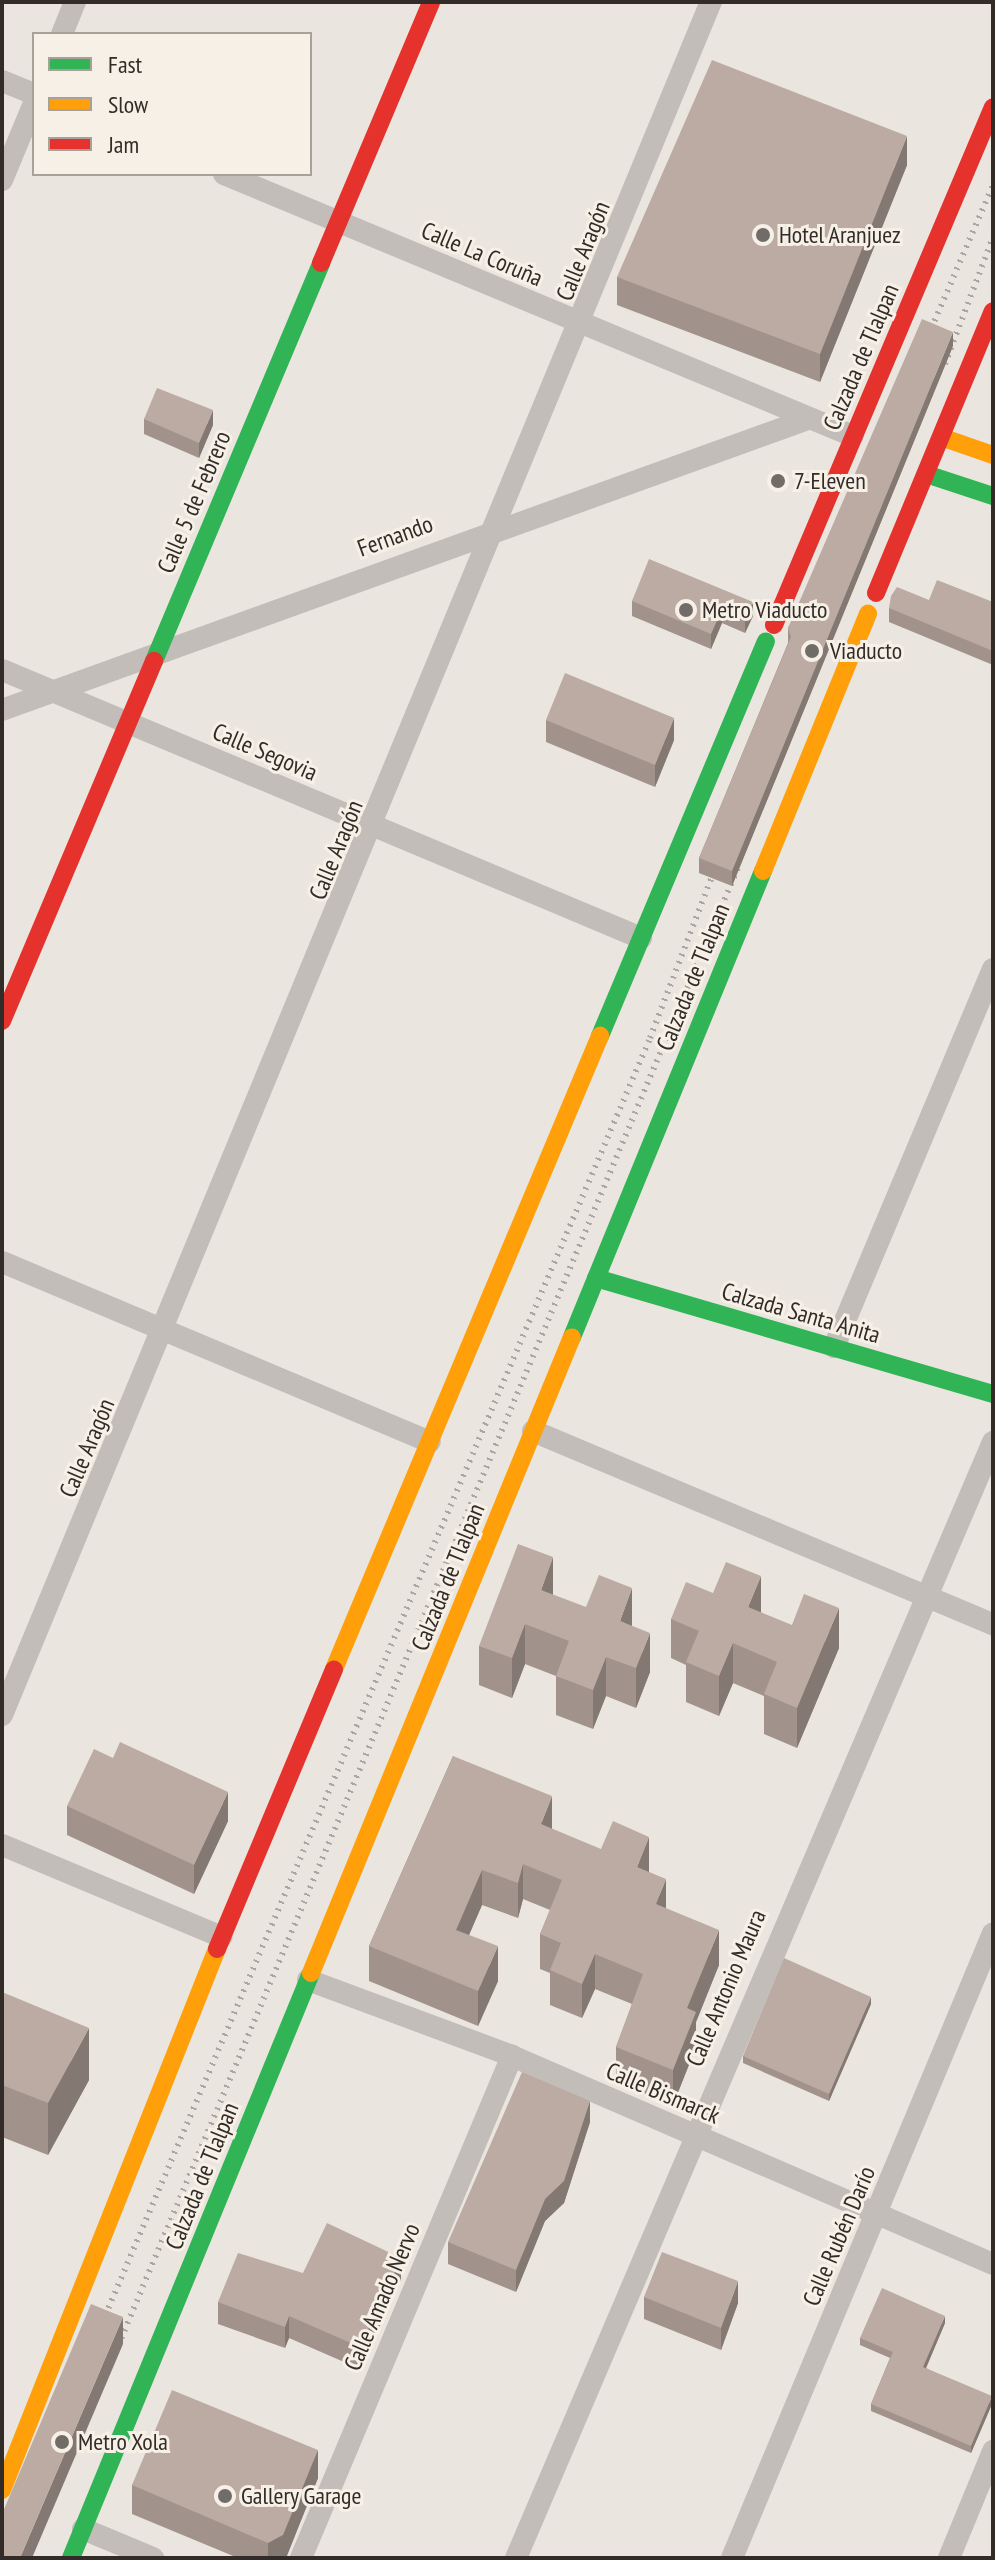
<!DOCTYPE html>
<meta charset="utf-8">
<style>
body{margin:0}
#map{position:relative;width:995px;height:2560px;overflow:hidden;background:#eae5df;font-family:"PT Sans Narrow",sans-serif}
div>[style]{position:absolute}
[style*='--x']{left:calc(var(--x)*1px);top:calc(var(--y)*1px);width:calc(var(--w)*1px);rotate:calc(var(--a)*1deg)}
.street>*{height:22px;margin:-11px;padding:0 11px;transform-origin:11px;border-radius:11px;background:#c2bdb9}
.fast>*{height:18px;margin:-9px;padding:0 9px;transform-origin:9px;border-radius:9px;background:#30b455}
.slow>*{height:18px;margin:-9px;padding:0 9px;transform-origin:9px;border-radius:9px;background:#ff9f0a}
.jam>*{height:18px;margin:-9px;padding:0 9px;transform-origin:9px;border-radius:9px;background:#e5322d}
.rail>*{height:6px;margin-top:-3px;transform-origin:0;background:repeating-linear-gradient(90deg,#aaa6a3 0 2px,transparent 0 8px)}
.wall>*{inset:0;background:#a1938c}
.shaded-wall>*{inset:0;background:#837872}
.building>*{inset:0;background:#bbaba3}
.dots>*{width:22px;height:22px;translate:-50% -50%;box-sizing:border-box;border:4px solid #f6f0e7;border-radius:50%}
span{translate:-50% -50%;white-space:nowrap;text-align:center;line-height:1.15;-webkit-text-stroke:6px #f6f0e7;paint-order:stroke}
.poi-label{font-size:24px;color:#322b28}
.left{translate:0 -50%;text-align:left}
.street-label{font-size:24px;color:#322b28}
.frame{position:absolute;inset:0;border:4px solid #322b28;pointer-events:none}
.legend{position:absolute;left:32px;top:32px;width:280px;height:144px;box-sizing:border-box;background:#f6f0e7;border:2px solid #a8a19b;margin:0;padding:10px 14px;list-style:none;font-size:24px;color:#322b28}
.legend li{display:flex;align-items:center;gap:16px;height:40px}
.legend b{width:40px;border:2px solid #a8a19b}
</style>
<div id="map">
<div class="street">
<div style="--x:62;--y:34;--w:35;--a:-68"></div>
<div style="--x:2;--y:81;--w:35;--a:22"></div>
<div style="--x:224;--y:174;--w:681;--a:22.61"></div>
<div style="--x:2;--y:180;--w:83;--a:-67.4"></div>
<div style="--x:2;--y:670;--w:693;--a:22.75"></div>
<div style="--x:2;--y:710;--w:857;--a:-19.85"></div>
<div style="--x:2;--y:1262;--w:464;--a:22.8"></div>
<div style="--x:834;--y:1347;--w:410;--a:-67.2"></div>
<div style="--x:533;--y:1431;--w:499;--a:22.8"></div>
<div style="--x:2;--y:1715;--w:1854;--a:-67.52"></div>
<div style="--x:2;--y:1845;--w:238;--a:22.7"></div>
<div style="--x:308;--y:1980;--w:218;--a:20.4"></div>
<div style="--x:512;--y:2056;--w:524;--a:23.39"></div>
<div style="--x:83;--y:2529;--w:76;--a:22.5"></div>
<div style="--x:301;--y:2558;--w:545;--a:-67.2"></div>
<div style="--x:516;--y:2558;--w:1214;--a:-66.86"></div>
<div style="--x:732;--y:2558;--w:677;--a:-67.33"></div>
<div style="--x:949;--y:2558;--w:116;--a:-67.6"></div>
</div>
<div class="fast">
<div style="--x:926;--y:474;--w:71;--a:18.2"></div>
<div style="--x:154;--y:661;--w:432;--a:-67.2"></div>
<div style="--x:600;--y:1036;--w:428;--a:-67.2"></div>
<div style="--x:596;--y:1278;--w:414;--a:16.3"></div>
<div style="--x:572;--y:1337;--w:504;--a:-67.71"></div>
<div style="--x:71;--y:2558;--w:632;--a:-67.69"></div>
</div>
<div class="slow">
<div style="--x:941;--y:437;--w:55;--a:19.1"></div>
<div style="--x:763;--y:871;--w:278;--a:-67.8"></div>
<div style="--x:334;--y:1669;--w:687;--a:-67.21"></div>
<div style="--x:311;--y:1973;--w:687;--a:-67.69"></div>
<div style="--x:2;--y:2490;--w:582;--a:-68.33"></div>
</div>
<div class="jam">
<div style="--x:321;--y:263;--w:283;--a:-67.1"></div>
<div style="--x:876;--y:593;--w:305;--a:-67.5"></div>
<div style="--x:774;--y:625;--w:562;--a:-67.08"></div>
<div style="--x:2;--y:1021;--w:391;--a:-67.1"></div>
<div style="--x:217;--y:1949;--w:303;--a:-67.3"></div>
</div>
<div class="rail">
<div style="--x:925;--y:343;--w:172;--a:-66.7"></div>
<div style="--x:945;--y:364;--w:136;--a:-69.3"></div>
<div style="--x:99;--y:2330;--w:1405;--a:-66.9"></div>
<div style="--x:650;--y:1038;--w:195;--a:-69"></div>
<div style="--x:115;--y:2353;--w:1611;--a:-67.25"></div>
</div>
<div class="wall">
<div style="clip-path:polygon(907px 165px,820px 382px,617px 305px,617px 277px)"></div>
<div style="clip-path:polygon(953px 346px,732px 886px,699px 873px,699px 858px,788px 643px,788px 628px)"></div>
<div style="clip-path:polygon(144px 419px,213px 425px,199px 458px,144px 434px)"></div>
<div style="clip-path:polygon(929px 600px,993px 602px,993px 665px,889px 622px,889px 608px)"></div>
<div style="clip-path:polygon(632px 601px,753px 602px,753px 616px,745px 633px,722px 623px,711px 649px,632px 616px)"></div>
<div style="clip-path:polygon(546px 720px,674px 740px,655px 787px,546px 742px)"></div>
<div style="clip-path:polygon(553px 1595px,632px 1626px,650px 1672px,636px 1708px,606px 1696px,593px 1729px,556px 1715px,556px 1676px,525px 1664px,512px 1698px,479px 1685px,479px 1646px)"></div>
<div style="clip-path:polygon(761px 1613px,839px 1648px,797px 1748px,764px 1734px,764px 1696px,733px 1683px,719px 1716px,686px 1702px,686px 1665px,671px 1658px,671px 1619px)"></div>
<div style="clip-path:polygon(453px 1756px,552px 1829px,649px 1872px,666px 1909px,719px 1965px,696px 2022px,696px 2047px,673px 2105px,616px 2082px,616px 2047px,632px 2004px,595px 1989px,582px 2018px,550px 2005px,550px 1973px,540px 1969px,540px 1934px,550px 1910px,523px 1899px,518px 1918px,482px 1905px,469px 1935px,498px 1981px,478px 2026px,369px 1981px,369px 1946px)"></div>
<div style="clip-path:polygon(113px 1758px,228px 1821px,194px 1894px,67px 1835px,67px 1806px)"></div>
<div style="clip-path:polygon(2px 1992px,89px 2080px,48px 2155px,2px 2137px)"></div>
<div style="clip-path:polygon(871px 2004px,829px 2101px,743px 2063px,743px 2056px)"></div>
<div style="clip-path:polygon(590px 2122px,564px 2203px,545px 2221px,516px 2292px,448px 2264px,448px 2242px)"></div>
<div style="clip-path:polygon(303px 2273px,401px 2279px,360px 2369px,289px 2338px,285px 2348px,218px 2324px,218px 2302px)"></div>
<div style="clip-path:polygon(644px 2297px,738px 2303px,721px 2350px,644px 2319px)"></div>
<div style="clip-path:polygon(945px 2323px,926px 2368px,992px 2404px,971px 2453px,871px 2411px,871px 2404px,890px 2358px,860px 2345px,860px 2338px)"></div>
<div style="clip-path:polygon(318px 2478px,286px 2558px,238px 2558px,132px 2514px,132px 2485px)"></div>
</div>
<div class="shaded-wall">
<div style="clip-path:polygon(907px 136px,907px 165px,820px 382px,820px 354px)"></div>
<div style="clip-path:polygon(953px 332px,953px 346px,732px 886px,732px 871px)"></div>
<div style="clip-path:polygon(213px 410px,213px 425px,199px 458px,199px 443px)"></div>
<div style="clip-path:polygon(753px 602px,753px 616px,745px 633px,745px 618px)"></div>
<div style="clip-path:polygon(722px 609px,722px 623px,711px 649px,711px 634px)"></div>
<div style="clip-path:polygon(674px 718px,674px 740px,655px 787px,655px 765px)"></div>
<div style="clip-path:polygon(553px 1557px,553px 1597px,541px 1590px)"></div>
<div style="clip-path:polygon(761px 1576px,761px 1616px,748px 1607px)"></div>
<div style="clip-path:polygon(632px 1588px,632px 1627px,620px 1621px)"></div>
<div style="clip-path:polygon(839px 1608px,839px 1648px,797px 1748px,797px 1708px)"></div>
<div style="clip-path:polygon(525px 1624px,525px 1664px,512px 1698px,512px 1658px)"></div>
<div style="clip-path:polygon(650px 1633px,650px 1672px,636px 1708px,636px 1668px)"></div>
<div style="clip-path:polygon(733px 1643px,733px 1683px,719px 1716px,719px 1676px)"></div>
<div style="clip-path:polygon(606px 1657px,606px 1696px,593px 1729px,593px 1690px)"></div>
<div style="clip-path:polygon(228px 1792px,228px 1821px,194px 1894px,194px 1865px)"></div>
<div style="clip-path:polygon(552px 1796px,552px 1831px,541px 1824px)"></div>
<div style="clip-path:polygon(649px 1837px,649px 1872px,637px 1902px,637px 1867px)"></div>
<div style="clip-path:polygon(523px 1864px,523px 1899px,518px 1918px,518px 1883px)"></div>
<div style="clip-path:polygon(482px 1870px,482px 1905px,456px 1965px,456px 1930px)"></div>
<div style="clip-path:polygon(666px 1879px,666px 1914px,656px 1904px)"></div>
<div style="clip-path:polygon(719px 1930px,719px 1965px,696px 2022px,696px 2047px,673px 2105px,673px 2070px,687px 2008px)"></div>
<div style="clip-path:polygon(498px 1946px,498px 1981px,478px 2026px,478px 1991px)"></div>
<div style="clip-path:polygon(595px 1954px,595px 1989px,582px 2018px,582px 1984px)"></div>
<div style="clip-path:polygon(871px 1997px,871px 2004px,829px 2101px,829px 2094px)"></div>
<div style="clip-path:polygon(89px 2028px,89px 2080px,48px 2155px,48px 2103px)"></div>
<div style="clip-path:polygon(590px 2101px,590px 2122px,564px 2203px,545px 2221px,516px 2292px,516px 2270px,545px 2199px)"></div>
<div style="clip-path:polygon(401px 2258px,401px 2279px,360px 2369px,360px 2347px)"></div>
<div style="clip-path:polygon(738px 2281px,738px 2303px,721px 2350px,721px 2328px)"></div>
<div style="clip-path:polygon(289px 2316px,289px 2338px,285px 2348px,285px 2327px)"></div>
<div style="clip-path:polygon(945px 2316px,945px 2323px,923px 2375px,923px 2367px)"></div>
<div style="clip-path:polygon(123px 2317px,123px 2344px,32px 2558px,20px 2558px)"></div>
<div style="clip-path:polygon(992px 2396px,992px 2404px,971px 2453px,971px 2446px)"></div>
<div style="clip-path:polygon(318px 2450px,318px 2478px,286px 2558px,268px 2558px,268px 2543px)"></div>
</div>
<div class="building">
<div style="clip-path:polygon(712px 60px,907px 136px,820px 354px,617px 277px)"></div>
<div style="clip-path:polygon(922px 319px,953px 332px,732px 871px,699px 858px,791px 637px,788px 628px)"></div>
<div style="clip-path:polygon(157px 388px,213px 410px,199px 443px,144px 419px)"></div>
<div style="clip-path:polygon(649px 559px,753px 602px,745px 618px,722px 609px,711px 634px,632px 601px)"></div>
<div style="clip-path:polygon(937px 580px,993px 602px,993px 651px,889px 608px,891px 596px,897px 587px,929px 600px)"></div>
<div style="clip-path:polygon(565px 673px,674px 718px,655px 765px,546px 720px)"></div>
<div style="clip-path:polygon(518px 1544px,553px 1557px,541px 1590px,586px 1607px,599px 1575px,632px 1588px,620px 1621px,650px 1633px,636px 1668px,606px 1657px,593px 1690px,556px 1676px,569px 1641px,525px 1624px,512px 1658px,479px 1646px)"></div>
<div style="clip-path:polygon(726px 1562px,761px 1576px,748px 1607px,792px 1625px,804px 1594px,839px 1608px,797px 1708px,764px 1694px,777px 1662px,733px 1643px,719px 1676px,686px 1662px,699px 1631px,671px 1619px,686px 1582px,713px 1593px)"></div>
<div style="clip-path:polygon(120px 1742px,228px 1792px,194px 1865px,67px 1806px,94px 1749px,113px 1758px)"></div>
<div style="clip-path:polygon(453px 1756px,552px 1796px,541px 1824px,601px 1849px,613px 1821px,649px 1837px,637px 1867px,666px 1879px,656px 1904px,719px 1930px,687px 2008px,696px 2012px,673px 2070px,616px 2047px,643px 1974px,595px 1954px,582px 1984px,550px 1970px,561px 1943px,540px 1934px,562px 1880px,523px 1864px,518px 1883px,482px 1870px,456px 1930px,498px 1946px,478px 1991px,369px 1946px)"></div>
<div style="clip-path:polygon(784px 1958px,871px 1997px,829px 2094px,743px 2056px)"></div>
<div style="clip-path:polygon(2px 1992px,89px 2028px,48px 2103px,2px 2085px)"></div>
<div style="clip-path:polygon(522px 2072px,590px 2101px,564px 2181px,545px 2199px,516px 2270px,448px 2242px)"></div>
<div style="clip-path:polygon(327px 2223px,401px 2258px,360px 2347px,289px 2316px,285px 2327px,218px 2302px,238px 2253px,303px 2273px)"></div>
<div style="clip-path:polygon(662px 2252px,738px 2281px,721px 2328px,644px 2297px)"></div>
<div style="clip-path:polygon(882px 2288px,945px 2316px,923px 2367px,992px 2396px,971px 2446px,871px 2404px,893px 2352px,860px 2338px)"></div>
<div style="clip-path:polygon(91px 2304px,123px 2317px,20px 2558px,2px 2558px,2px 2514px)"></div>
<div style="clip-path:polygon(172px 2390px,318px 2450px,283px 2535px,268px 2543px,132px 2485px)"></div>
</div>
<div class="dots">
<div style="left:763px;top:235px;background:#726c68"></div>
<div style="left:778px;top:481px;background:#726c68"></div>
<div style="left:686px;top:610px;background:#726c68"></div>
<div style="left:812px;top:651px;background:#726c68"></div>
<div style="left:62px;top:2442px;background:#726c68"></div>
<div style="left:225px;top:2496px;background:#726c68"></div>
</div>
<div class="poi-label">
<span class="left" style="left:779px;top:235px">Hotel Aranjuez</span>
<span class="left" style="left:794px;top:481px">7-Eleven</span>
<span class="left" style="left:702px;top:610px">Metro Viaducto</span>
<span class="left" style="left:830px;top:651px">Viaducto</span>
<span class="left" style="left:78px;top:2442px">Metro Xola</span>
<span class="left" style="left:241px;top:2496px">Gallery Garage</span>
</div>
<div class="street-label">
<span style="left:583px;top:251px;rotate:-68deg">Calle Aragón</span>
<span style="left:482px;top:254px;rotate:23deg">Calle La Coruña</span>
<span style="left:861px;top:357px;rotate:-67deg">Calzada de Tlalpan</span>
<span style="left:194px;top:502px;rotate:-67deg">Calle 5 de Febrero</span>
<span style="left:395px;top:536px;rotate:-20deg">Fernando</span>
<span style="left:265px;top:752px;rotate:23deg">Calle Segovia</span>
<span style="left:336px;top:850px;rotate:-68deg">Calle Aragón</span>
<span style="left:693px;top:977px;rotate:-68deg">Calzada de Tlalpan</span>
<span style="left:801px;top:1313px;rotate:16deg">Calzada Santa Anita</span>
<span style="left:87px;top:1448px;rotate:-67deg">Calle Aragón</span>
<span style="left:448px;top:1577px;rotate:-68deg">Calzada de Tlalpan</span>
<span style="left:726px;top:1988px;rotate:-67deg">Calle Antonio Maura</span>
<span style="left:663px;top:2093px;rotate:23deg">Calle Bismarck</span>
<span style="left:202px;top:2176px;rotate:-68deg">Calzada de Tlalpan</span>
<span style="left:839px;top:2236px;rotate:-67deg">Calle Rubén Darío</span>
<span style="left:382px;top:2297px;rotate:-67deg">Calle Amado Nervo</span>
</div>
<div class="frame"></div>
<ul class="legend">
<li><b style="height:10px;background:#30b455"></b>Fast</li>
<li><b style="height:10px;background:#ff9f0a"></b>Slow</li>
<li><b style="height:10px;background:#e5322d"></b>Jam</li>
</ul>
</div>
